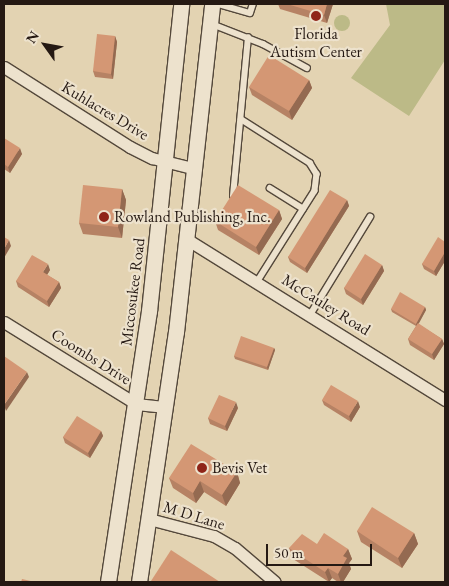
<!DOCTYPE html>
<style>
body{margin:0}
#map{position:relative;width:449px;height:586px;overflow:hidden;background:#e3d3b2;font-family:"EB Garamond",serif}
div>[style]{position:absolute}
[style*='--x']{left:calc(var(--x)*1px);top:calc(var(--y)*1px);width:calc(var(--w)*1px);rotate:calc(var(--a)*1deg)}
.green>*{inset:0;background:#bcba87}
.round{border-radius:50%}
.roads{filter:drop-shadow(1px 0 #54483b) drop-shadow(-1px 0 #54483b) drop-shadow(0 1px #54483b) drop-shadow(0 -1px #54483b)}
.service>*{height:5.5px;margin:-2.75px;padding:0 2.75px;transform-origin:2.75px;border-radius:2.75px;background:#ede2cd}
.minor>*{height:11px;margin:-5.5px;padding:0 5.5px;transform-origin:5.5px;border-radius:5.5px;background:#ede2cd}
.tertiary>*{height:15px;margin:-7.5px;padding:0 7.5px;transform-origin:7.5px;border-radius:7.5px;background:#ede2cd}
.wall>*{inset:0;background:#b68264}
.shaded-wall>*{inset:0;background:#946a51}
.building>*{inset:0;background:#d49774}
.dots>*{width:14px;height:14px;translate:-50% -50%;box-sizing:border-box;border:2px solid #ede2cd;border-radius:50%}
span{translate:-50% -50%;white-space:nowrap;text-align:center;line-height:1.15;-webkit-text-stroke:4.5px #ede2cd;paint-order:stroke}
.poi-label{font-size:16px;color:#251913}
.left{translate:0 -50%;text-align:left}
.street-label{font-size:16px;color:#251913}
.frame{position:absolute;inset:0;border:5px solid #251913;pointer-events:none}
.north{position:absolute;left:20px;top:20px;width:50px;height:50px;-webkit-text-stroke:4px #ede2cd;paint-order:stroke;rotate:302deg;font-size:14px;font-weight:700;line-height:20px;text-align:center;color:#251913}
.north::after{content:'';display:block;margin:auto;width:18px;height:22px;background:#251913;clip-path:polygon(50% 0,100% 100%,50% 72%,0 100%)}
.scale{position:absolute;left:266px;top:544px;width:106px;height:22px;box-sizing:border-box;border:2px solid #251913;border-top:0;padding-left:6px;font-size:15px;line-height:18px;white-space:nowrap;color:#251913;-webkit-text-stroke:4px #ede2cd;paint-order:stroke}
</style>
<div id="map">
<div class="green">
<div style="clip-path:polygon(386px 4px,445px 4px,445px 60px,409px 116px,351px 78px,390px 25px)"></div>
<div class="round" style="left:334px;top:15px;width:16px;height:16px"></div>
</div>
<div class="roads">
<div class="service">
<div style="--x:218;--y:4;--w:33;--a:16"></div>
<div style="--x:250;--y:13;--w:9;--a:-72"></div>
<div style="--x:212;--y:24;--w:55;--a:21.4"></div>
<div style="--x:263;--y:44;--w:50;--a:28.6"></div>
<div style="--x:241;--y:119;--w:82;--a:32.5"></div>
<div style="--x:310;--y:163;--w:13;--a:58"></div>
<div style="--x:317;--y:174;--w:17;--a:97"></div>
<div style="--x:315;--y:191;--w:107;--a:122.3"></div>
<div style="--x:270;--y:188;--w:39;--a:32"></div>
<div style="--x:233;--y:196;--w:159;--a:-84.6"></div>
<div style="--x:310;--y:315;--w:115;--a:-58.5"></div>
</div>
<div class="minor">
<div style="--x:4;--y:67;--w:149;--a:32.4"></div>
<div style="--x:130;--y:147;--w:25;--a:27"></div>
<div style="--x:152;--y:158;--w:45;--a:14"></div>
<div style="--x:188;--y:240;--w:303;--a:31.9"></div>
<div style="--x:4;--y:322;--w:155;--a:31.8"></div>
<div style="--x:136;--y:404;--w:30;--a:6"></div>
<div style="--x:149;--y:519;--w:67;--a:14.7"></div>
<div style="--x:214;--y:536;--w:24;--a:30"></div>
<div style="--x:235;--y:548;--w:52;--a:40.4"></div>
</div>
<div class="tertiary">
<div style="--x:108;--y:582;--w:274;--a:-81.4"></div>
<div style="--x:149;--y:311;--w:309;--a:-84"></div>
<div style="--x:139;--y:582;--w:253;--a:-81.6"></div>
<div style="--x:176;--y:332;--w:330;--a:-83.7"></div>
</div>
</div>
<div class="wall">
<div style="clip-path:polygon(278px 4px,333px 4px,327px 23px,280px 9px)"></div>
<div style="clip-path:polygon(115px 36px,117px 42px,113px 79px,95px 77px,93px 71px)"></div>
<div style="clip-path:polygon(309px 80px,312px 88px,292px 120px,252px 95px,249px 87px)"></div>
<div style="clip-path:polygon(4px 138px,22px 154px,10px 173px,4px 169px)"></div>
<div style="clip-path:polygon(122px 189px,126px 200px,122px 238px,83px 234px,79px 223px)"></div>
<div style="clip-path:polygon(347px 200px,349px 206px,307px 273px,290px 262px,288px 257px)"></div>
<div style="clip-path:polygon(279px 210px,282px 219px,259px 255px,218px 230px,215px 221px)"></div>
<div style="clip-path:polygon(445px 242px,445px 261px,436px 276px,424px 269px,422px 264px)"></div>
<div style="clip-path:polygon(382px 265px,384px 271px,363px 305px,346px 294px,344px 288px)"></div>
<div style="clip-path:polygon(50px 270px,47px 275px,59px 282px,61px 288px,49px 307px,18px 287px,16px 281px)"></div>
<div style="clip-path:polygon(425px 307px,426px 310px,418px 324px,442px 339px,444px 344px,434px 360px,410px 345px,408px 339px,416px 326px,392px 312px,391px 309px)"></div>
<div style="clip-path:polygon(274px 348px,275px 350px,268px 370px,235px 359px,234px 356px)"></div>
<div style="clip-path:polygon(322px 400px,360px 407px,351px 422px,324px 405px)"></div>
<div style="clip-path:polygon(238px 408px,227px 431px,210px 424px,208px 418px)"></div>
<div style="clip-path:polygon(101px 431px,103px 436px,90px 458px,65px 443px,63px 437px)"></div>
<div style="clip-path:polygon(237px 472px,240px 483px,226px 506px,204px 492px,196px 503px,173px 488px,169px 478px)"></div>
<div style="clip-path:polygon(357px 531px,414px 533px,418px 544px,402px 568px,361px 542px)"></div>
<div style="clip-path:polygon(317px 544px,348px 549px,352px 559px,349px 563px,351px 569px,343px 582px,338px 582px,332px 578px,329px 582px,293px 559px,289px 548px)"></div>
</div>
<div class="shaded-wall">
<div style="clip-path:polygon(327px 4px,333px 4px,327px 23px,324px 15px)"></div>
<div style="clip-path:polygon(115px 36px,117px 42px,113px 79px,111px 74px)"></div>
<div style="clip-path:polygon(309px 80px,312px 88px,292px 120px,289px 111px)"></div>
<div style="clip-path:polygon(20px 148px,22px 154px,10px 173px,8px 167px)"></div>
<div style="clip-path:polygon(122px 189px,126px 200px,122px 238px,118px 227px)"></div>
<div style="clip-path:polygon(347px 200px,349px 206px,307px 273px,305px 268px)"></div>
<div style="clip-path:polygon(279px 210px,282px 219px,259px 255px,256px 247px)"></div>
<div style="clip-path:polygon(9px 240px,11px 246px,4px 258px,4px 249px)"></div>
<div style="clip-path:polygon(445px 252px,445px 261px,436px 276px,434px 271px)"></div>
<div style="clip-path:polygon(48px 264px,50px 270px,45px 278px,43px 272px)"></div>
<div style="clip-path:polygon(382px 265px,384px 271px,363px 305px,361px 299px)"></div>
<div style="clip-path:polygon(59px 282px,61px 288px,49px 307px,47px 301px)"></div>
<div style="clip-path:polygon(425px 307px,426px 310px,417px 327px,416px 324px)"></div>
<div style="clip-path:polygon(442px 339px,444px 344px,434px 360px,432px 354px)"></div>
<div style="clip-path:polygon(274px 348px,275px 350px,268px 370px,267px 367px)"></div>
<div style="clip-path:polygon(27px 372px,29px 377px,6px 411px,4px 405px)"></div>
<div style="clip-path:polygon(358px 401px,360px 407px,351px 422px,349px 416px)"></div>
<div style="clip-path:polygon(236px 402px,238px 408px,227px 431px,225px 426px)"></div>
<div style="clip-path:polygon(101px 431px,103px 436px,90px 458px,88px 453px)"></div>
<div style="clip-path:polygon(237px 472px,240px 483px,226px 506px,222px 495px)"></div>
<div style="clip-path:polygon(200px 481px,204px 492px,196px 503px,193px 493px)"></div>
<div style="clip-path:polygon(414px 533px,418px 544px,402px 568px,398px 558px)"></div>
<div style="clip-path:polygon(348px 549px,352px 559px,349px 563px,351px 569px,343px 582px,341px 582px,338px 574px,343px 556px)"></div>
<div style="clip-path:polygon(328px 568px,332px 578px,329px 582px,325px 572px)"></div>
</div>
<div class="building">
<div style="clip-path:polygon(287px 4px,327px 4px,324px 15px)"></div>
<div style="clip-path:polygon(97px 34px,115px 36px,111px 74px,93px 71px)"></div>
<div style="clip-path:polygon(269px 55px,309px 80px,289px 111px,249px 87px)"></div>
<div style="clip-path:polygon(4px 138px,20px 148px,8px 167px,4px 164px)"></div>
<div style="clip-path:polygon(83px 185px,122px 189px,118px 227px,79px 223px)"></div>
<div style="clip-path:polygon(238px 185px,279px 210px,256px 247px,215px 221px)"></div>
<div style="clip-path:polygon(330px 190px,347px 200px,305px 268px,288px 257px)"></div>
<div style="clip-path:polygon(4px 237px,9px 240px,4px 249px)"></div>
<div style="clip-path:polygon(438px 237px,445px 242px,445px 252px,434px 271px,422px 264px)"></div>
<div style="clip-path:polygon(365px 254px,382px 265px,361px 299px,344px 288px)"></div>
<div style="clip-path:polygon(32px 255px,48px 264px,43px 272px,59px 282px,47px 301px,16px 281px)"></div>
<div style="clip-path:polygon(400px 292px,425px 307px,416px 324px,391px 309px)"></div>
<div style="clip-path:polygon(418px 323px,442px 339px,432px 354px,408px 339px)"></div>
<div style="clip-path:polygon(241px 336px,274px 348px,267px 367px,234px 356px)"></div>
<div style="clip-path:polygon(4px 356px,27px 372px,4px 405px)"></div>
<div style="clip-path:polygon(331px 385px,358px 401px,349px 416px,322px 400px)"></div>
<div style="clip-path:polygon(219px 395px,236px 402px,225px 426px,208px 418px)"></div>
<div style="clip-path:polygon(77px 416px,101px 431px,88px 453px,63px 437px)"></div>
<div style="clip-path:polygon(191px 444px,237px 472px,222px 495px,200px 481px,193px 493px,169px 478px)"></div>
<div style="clip-path:polygon(372px 507px,414px 533px,398px 558px,357px 531px)"></div>
<div style="clip-path:polygon(324px 533px,348px 549px,343px 556px,347px 558px,338px 574px,328px 568px,325px 572px,289px 548px,302px 534px,317px 544px)"></div>
<div style="clip-path:polygon(171px 550px,220px 582px,154px 582px,151px 581px)"></div>
<div style="clip-path:polygon(22px 579px,35px 582px,21px 582px)"></div>
</div>
<div class="dots">
<div style="left:316px;top:16px;background:#8f2418"></div>
<div style="left:104px;top:217px;background:#8f2418"></div>
<div style="left:202px;top:468px;background:#8f2418"></div>
</div>
<div class="poi-label">
<span style="left:316px;top:43px">Florida<br>Autism Center</span>
<span class="left" style="left:114px;top:217px">Rowland Publishing, Inc.</span>
<span class="left" style="left:212px;top:468px">Bevis Vet</span>
</div>
<div class="street-label">
<span style="left:105px;top:111px;rotate:31deg">Kuhlacres Drive</span>
<span style="left:133px;top:292px;rotate:-83deg">Miccosukee Road</span>
<span style="left:326px;top:305px;rotate:32deg">McCauley Road</span>
<span style="left:91px;top:357px;rotate:32deg">Coombs Drive</span>
<span style="left:194px;top:516px;rotate:17deg">M D Lane</span>
</div>
<div class="frame"></div>
<div class="north">N</div>
<div class="scale">50 m</div>
</div>
